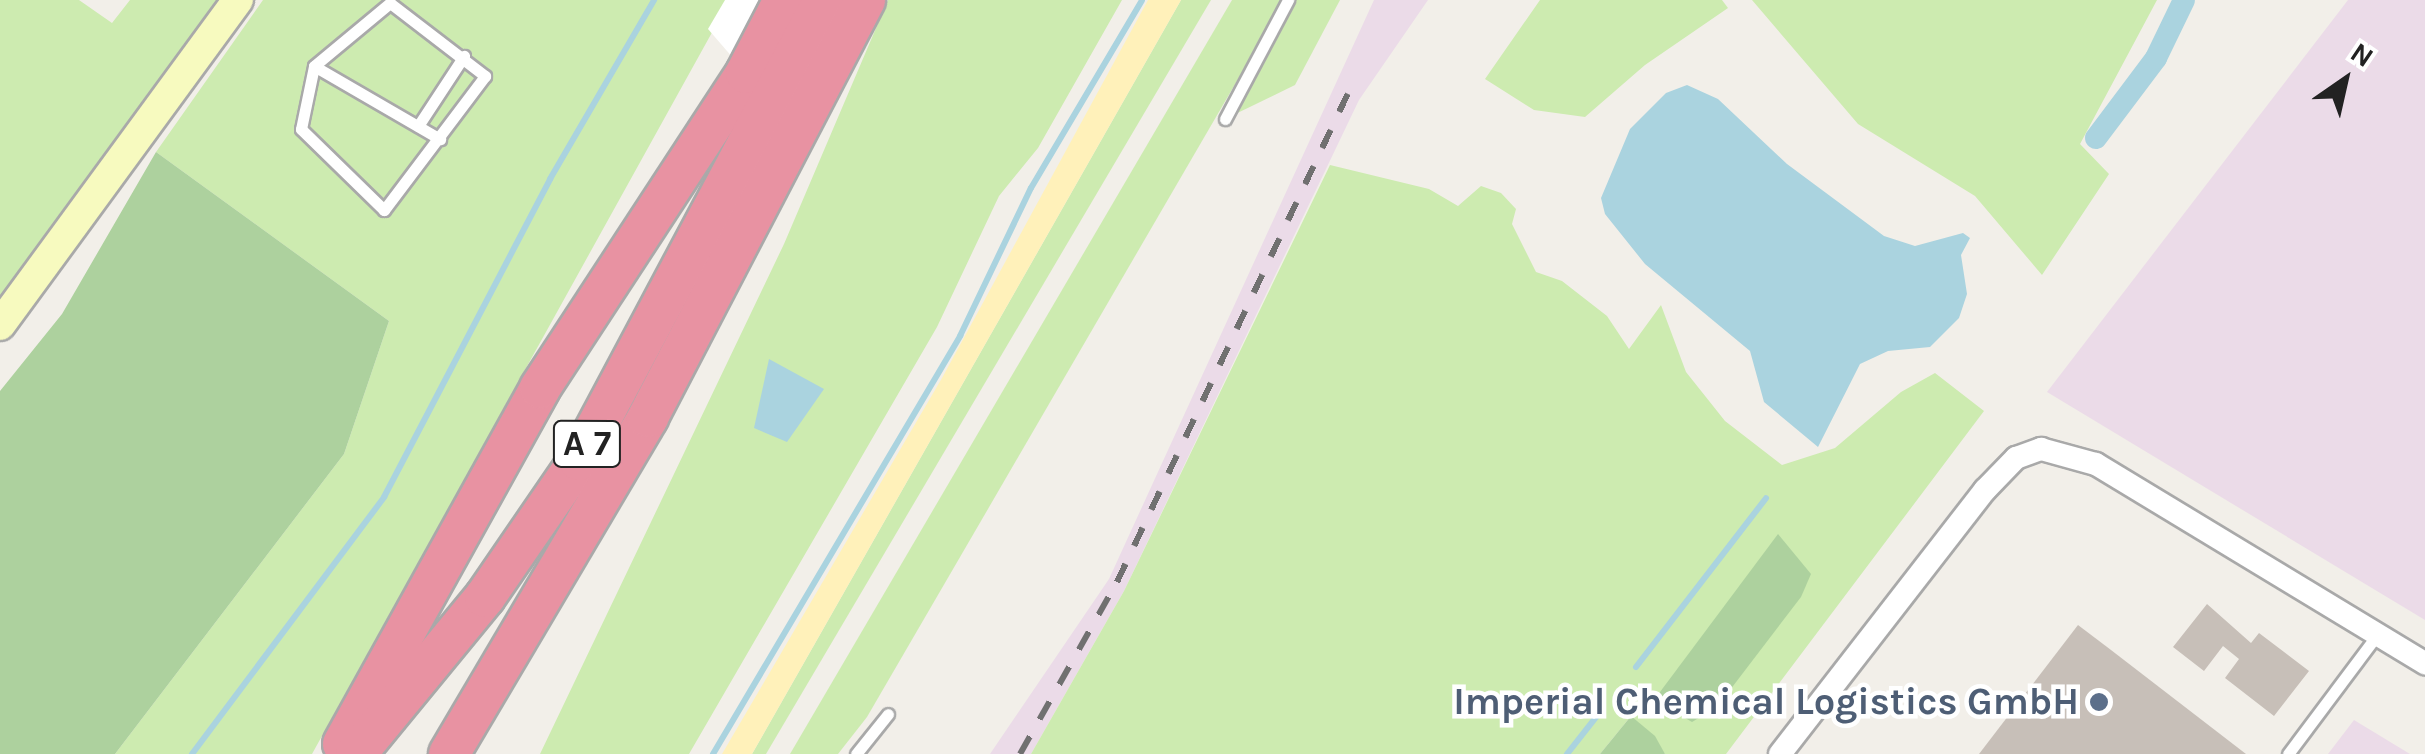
<!DOCTYPE html>
<style>
body{margin:0}
#map{position:relative;width:2425px;height:754px;overflow:hidden;background:#f2efe9;font-family:Karla,sans-serif}
div>[style]{position:absolute}
[style*='--x']{left:calc(var(--x)*1px);top:calc(var(--y)*1px);width:calc(var(--w)*1px);rotate:calc(var(--a)*1deg)}
.industrial>*{inset:0;background:#ebdbe8}
.grass>*{inset:0;background:#cdebb0}
.forest>*{inset:0;background:#add19e}
.sand>*{inset:0;background:#fff1ba}
.water>*{inset:0;background:#aad3df}
.pier>*{inset:0;background:#fff}
.stream>*{height:6px;margin:-3px;padding:0 3px;transform-origin:3px;border-radius:3px;background:#aad3df}
.canal>*{height:22px;margin:-11px;padding:0 11px;transform-origin:11px;border-radius:11px;background:#aad3df}
.building>*{inset:0;background:#c7bfb8}
.roads{filter:drop-shadow(2px 0 #a9a9a9) drop-shadow(-2px 0 #a9a9a9) drop-shadow(0 2px #a9a9a9) drop-shadow(0 -2px #a9a9a9)}
.lane>*{height:11px;margin:-5.5px;padding:0 5.5px;transform-origin:5.5px;border-radius:5.5px;background:#fff}
.street>*{height:22px;margin:-11px;padding:0 11px;transform-origin:11px;border-radius:11px;background:#fff}
.secondary>*{height:30px;margin:-15px;padding:0 15px;transform-origin:15px;border-radius:15px;background:#f7fabf}
.highway>*{height:40px;margin:-20px;padding:0 20px;transform-origin:20px;border-radius:20px;background:#e892a2}
.rail>*{height:6px;margin-top:-3px;transform-origin:0;background:repeating-linear-gradient(90deg,#707070 0 20px,transparent 0 40px)}
.dots>*{width:28px;height:28px;translate:-50% -50%;box-sizing:border-box;border:5px solid #fff;border-radius:50%}
span{translate:-50% -50%;white-space:nowrap;text-align:center;line-height:1.15;-webkit-text-stroke:9px #fff;paint-order:stroke}
.shield-label span{padding:2px 8px;background:#fff;border:2px solid;border-radius:8px;-webkit-text-stroke-width:0}
.shield-label{font-size:35px;color:#222;font-weight:700}
.service-label{font-size:38px;color:#4e5e75;font-weight:700}
.right{translate:-100% -50%;text-align:right}
.north{position:absolute;left:2295px;top:30px;width:100px;height:100px;-webkit-text-stroke:8px #fff;paint-order:stroke;rotate:34deg;font-size:28px;font-weight:700;line-height:40px;text-align:center;color:#222}
.north::after{content:'';display:block;margin:auto;width:35px;height:45px;background:#222;clip-path:polygon(50% 0,100% 100%,50% 72%,0 100%)}
</style>
<div id="map">
<div class="industrial">
<div style="clip-path:polygon(1374px 0,1428px 0,1359px 100px,1124px 591px,1031px 754px,990px 754px,1109px 579px)"></div>
<div style="clip-path:polygon(2348px 0,2425px 0,2425px 620px,2047px 392px)"></div>
<div style="clip-path:polygon(2354px 720px,2410px 754px,2328px 754px)"></div>
</div>
<div class="grass">
<div style="clip-path:polygon(0 0,79px 0,112px 23px,130px 0,238px 0,0 325px)"></div>
<div style="clip-path:polygon(263px 0,730px 0,312px 754px,115px 754px,344px 454px,389px 321px,156px 152px)"></div>
<div style="clip-path:polygon(888px 0,1122px 0,1038px 148px,999px 196px,937px 327px,689px 754px,540px 754px,784px 244px)"></div>
<div style="clip-path:polygon(1181px 0,1211px 0,766px 754px,752px 754px)"></div>
<div style="clip-path:polygon(1232px 0,1284px 0,867px 717px,838px 754px,790px 754px)"></div>
<div style="clip-path:polygon(1288px 0,1340px 0,1295px 85px,1225px 119px)"></div>
<div style="clip-path:polygon(1540px 0,1722px 0,1728px 8px,1645px 65px,1585px 117px,1534px 110px,1485px 79px)"></div>
<div style="clip-path:polygon(1752px 0,2157px 0,2080px 144px,2109px 174px,2042px 275px,1975px 196px,1858px 124px)"></div>
<div style="clip-path:polygon(1330px 165px,1429px 189px,1458px 206px,1481px 186px,1501px 193px,1516px 209px,1512px 224px,1536px 272px,1562px 281px,1607px 316px,1629px 349px,1661px 305px,1686px 372px,1725px 421px,1782px 465px,1835px 448px,1901px 392px,1935px 373px,1984px 411px,1726px 754px,1665px 754px,1631px 716px,1600px 754px,1031px 754px,1124px 591px)"></div>
</div>
<div class="forest">
<div style="clip-path:polygon(156px 152px,389px 321px,344px 454px,115px 754px,0 754px,0 391px,62px 314px)"></div>
<div style="clip-path:polygon(1778px 534px,1811px 574px,1801px 597px,1717px 707px,1692px 722px,1654px 700px)"></div>
<div style="clip-path:polygon(1631px 716px,1655px 736px,1665px 754px,1600px 754px)"></div>
</div>
<div class="sand">
<div style="clip-path:polygon(1148px 0,1181px 0,752px 754px,722px 754px,942px 378px)"></div>
</div>
<div class="water">
<div style="clip-path:polygon(1687px 85px,1718px 99px,1787px 164px,1884px 236px,1915px 246px,1963px 233px,1970px 238px,1961px 255px,1967px 294px,1959px 318px,1930px 347px,1888px 351px,1860px 364px,1818px 447px,1764px 402px,1750px 351px,1645px 264px,1605px 214px,1601px 198px,1630px 129px,1666px 93px)"></div>
<div style="clip-path:polygon(769px 359px,824px 389px,787px 442px,754px 428px)"></div>
</div>
<div class="pier">
<div style="clip-path:polygon(725px 0,803px 0,746px 73px,708px 29px)"></div>
</div>
<div class="stream">
<div style="--x:1636;--y:667;--w:213;--a:-52.4"></div>
<div style="--x:192;--y:754;--w:321;--a:-53.2"></div>
<div style="--x:384;--y:497;--w:359;--a:-62.4"></div>
<div style="--x:550;--y:179;--w:207;--a:-59.8"></div>
<div style="--x:713;--y:754;--w:486;--a:-59.4"></div>
<div style="--x:960;--y:336;--w:164;--a:-64.4"></div>
<div style="--x:1031;--y:188;--w:218;--a:-59.4"></div>
<div style="--x:1567;--y:754;--w:53;--a:-51.8"></div>
</div>
<div class="canal">
<div style="--x:2096;--y:138;--w:100;--a:-53.1"></div>
<div style="--x:2156;--y:58;--w:64;--a:-64.2"></div>
</div>
<div class="building">
<div style="clip-path:polygon(2207px 604px,2251px 643px,2259px 633px,2309px 671px,2274px 716px,2225px 678px,2239px 659px,2223px 646px,2204px 671px,2173px 647px)"></div>
<div style="clip-path:polygon(2078px 625px,2111px 650px,2246px 754px,1979px 754px)"></div>
</div>
<div class="roads">
<div class="lane">
<div style="--x:390;--y:3;--w:120;--a:37.5"></div>
<div style="--x:485;--y:76;--w:168;--a:127"></div>
<div style="--x:384;--y:210;--w:116;--a:-135.7"></div>
<div style="--x:301;--y:129;--w:64;--a:-78.3"></div>
<div style="--x:314;--y:66;--w:99;--a:-39.7"></div>
<div style="--x:314;--y:66;--w:146;--a:30.1"></div>
<div style="--x:1225;--y:119;--w:135;--a:-62.1"></div>
<div style="--x:418;--y:126;--w:84;--a:-56.7"></div>
<div style="--x:856;--y:754;--w:51;--a:-51.3"></div>
<div style="--x:2288;--y:754;--w:149;--a:-53.2"></div>
</div>
<div class="street">
<div style="--x:1780;--y:754;--w:334;--a:-52.2"></div>
<div style="--x:1985;--y:490;--w:45;--a:-45.9"></div>
<div style="--x:2016;--y:458;--w:27;--a:-20"></div>
<div style="--x:2041;--y:449;--w:57;--a:15.3"></div>
<div style="--x:2096;--y:464;--w:385;--a:31.2"></div>
</div>
<div class="secondary">
<div style="--x:0;--y:325;--w:403;--a:-53.8"></div>
</div>
<div class="highway">
<div style="--x:343;--y:744;--w:407;--a:-61"></div>
<div style="--x:540;--y:388;--w:376;--a:-56.8"></div>
<div style="--x:746;--y:73;--w:82;--a:-62.5"></div>
<div style="--x:356;--y:754;--w:203;--a:-50.6"></div>
<div style="--x:485;--y:597;--w:166;--a:-55.5"></div>
<div style="--x:579;--y:460;--w:521;--a:-61.96"></div>
<div style="--x:449;--y:754;--w:391;--a:-59.4"></div>
<div style="--x:648;--y:417;--w:470;--a:-62.5"></div>
</div>
</div>
<div class="rail">
<div style="--x:1020;--y:754;--w:197;--a:-60.6"></div>
<div style="--x:1117;--y:582;--w:545;--a:-64.7"></div>
</div>
<div class="dots">
<div style="left:2099px;top:702px;background:#5c6f8a"></div>
</div>
<div class="shield-label">
<span style="left:587px;top:444px">A 7</span>
</div>
<div class="service-label">
<span class="right" style="left:2079px;top:702px">Imperial Chemical Logistics GmbH</span>
</div>
<div class="north">N</div>
</div>
